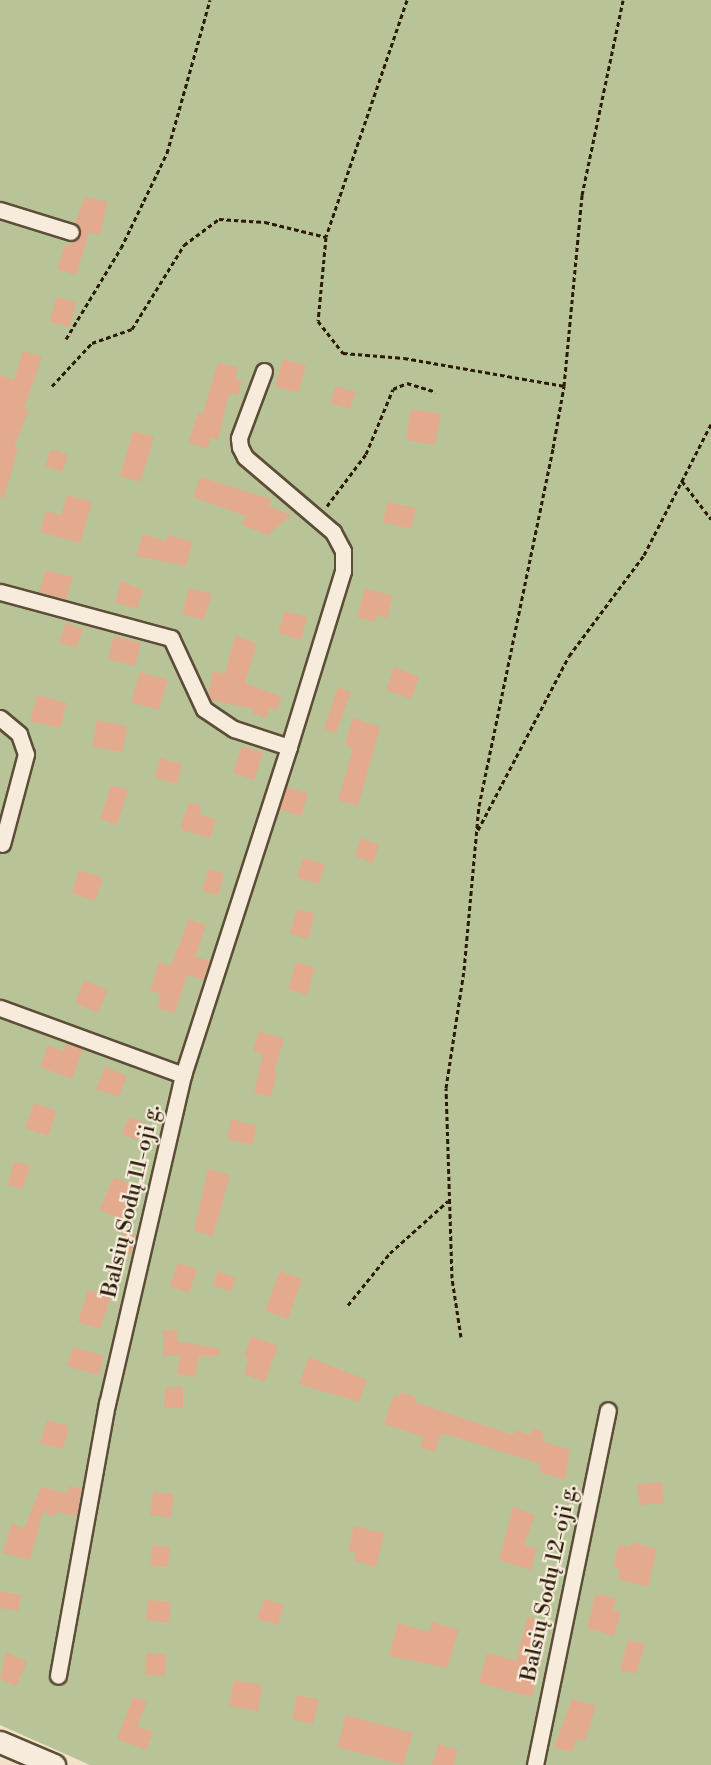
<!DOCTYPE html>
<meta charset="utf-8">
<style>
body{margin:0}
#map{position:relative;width:711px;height:1765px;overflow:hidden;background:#f3e2c8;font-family:"Libre Bodoni",serif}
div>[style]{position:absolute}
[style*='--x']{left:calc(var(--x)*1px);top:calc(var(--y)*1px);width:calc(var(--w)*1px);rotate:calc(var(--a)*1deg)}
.green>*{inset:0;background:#b8c498}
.building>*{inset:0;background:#e3aa8d}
.path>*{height:3px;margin-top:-1.5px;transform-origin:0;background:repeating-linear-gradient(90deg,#2a1b07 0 4.5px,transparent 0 7.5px)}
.roads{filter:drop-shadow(2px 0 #5c4d37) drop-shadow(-2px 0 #5c4d37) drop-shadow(0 2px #5c4d37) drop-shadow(0 -2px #5c4d37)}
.minor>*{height:15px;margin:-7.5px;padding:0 7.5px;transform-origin:7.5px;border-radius:7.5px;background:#f7ecdb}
.secondary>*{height:21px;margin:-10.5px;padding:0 10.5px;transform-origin:10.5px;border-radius:10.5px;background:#f7ecdb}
span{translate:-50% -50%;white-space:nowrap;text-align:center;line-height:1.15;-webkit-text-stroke:4.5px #f7ecdb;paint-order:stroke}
.street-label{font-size:22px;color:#2a1b07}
</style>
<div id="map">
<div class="green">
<div style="clip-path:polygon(0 0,711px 0,711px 1765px,90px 1765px,0 1725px)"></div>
</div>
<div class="building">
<div style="clip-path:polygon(85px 197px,108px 202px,100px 235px,89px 232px,76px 275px,57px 269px,65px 245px,69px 246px,80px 235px,75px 223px)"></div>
<div style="clip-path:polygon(56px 297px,76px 302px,70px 327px,50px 322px)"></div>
<div style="clip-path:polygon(23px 351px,42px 357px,24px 408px,29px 410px,14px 447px,18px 448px,4px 498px,0 497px,0 375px,14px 380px)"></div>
<div style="clip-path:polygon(283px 359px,306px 366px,298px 393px,275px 386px)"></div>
<div style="clip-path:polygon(218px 363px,238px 367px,235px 379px,242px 380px,238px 395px,229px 393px,218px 440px,211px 437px,207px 449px,188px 442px,199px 412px,203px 413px)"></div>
<div style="clip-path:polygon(336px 386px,356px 392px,350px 409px,330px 403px)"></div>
<div style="clip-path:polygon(411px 409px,441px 414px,435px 445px,406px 440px)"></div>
<div style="clip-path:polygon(133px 431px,154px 437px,140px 482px,120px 476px)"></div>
<div style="clip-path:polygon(51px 449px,68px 455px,62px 472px,45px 466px)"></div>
<div style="clip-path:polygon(200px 477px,271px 499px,269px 506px,291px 515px,268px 535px,242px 525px,246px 516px,193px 497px)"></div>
<div style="clip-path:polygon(67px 495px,92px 502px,80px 543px,40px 532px,46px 511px,61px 515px)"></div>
<div style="clip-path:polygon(388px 502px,416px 508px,411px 529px,383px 522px)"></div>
<div style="clip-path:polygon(143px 534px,166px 541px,168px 535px,193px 542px,186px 566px,136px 556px)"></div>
<div style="clip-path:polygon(46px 570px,73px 577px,66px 600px,39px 592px)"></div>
<div style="clip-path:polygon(121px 581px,143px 590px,137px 609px,115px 602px)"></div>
<div style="clip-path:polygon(189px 588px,212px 594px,204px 620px,182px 614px)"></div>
<div style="clip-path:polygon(365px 588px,393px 596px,387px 618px,377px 615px,375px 622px,357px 617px)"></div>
<div style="clip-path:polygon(285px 611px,307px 617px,301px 640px,278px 633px)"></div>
<div style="clip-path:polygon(66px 623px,83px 629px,76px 648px,59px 642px)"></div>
<div style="clip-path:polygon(114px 636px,141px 643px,135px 666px,108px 659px)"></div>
<div style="clip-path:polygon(235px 636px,257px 643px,245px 683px,282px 697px,277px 710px,270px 708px,266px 718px,252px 713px,254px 709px,211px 700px,208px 694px,213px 671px,225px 674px)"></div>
<div style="clip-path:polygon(394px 667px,419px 677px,411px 699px,386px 690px)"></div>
<div style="clip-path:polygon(140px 672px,168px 680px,159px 710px,131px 702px)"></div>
<div style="clip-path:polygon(338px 687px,351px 692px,336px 733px,324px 729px)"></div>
<div style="clip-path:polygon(37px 695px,67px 703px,60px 728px,30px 721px)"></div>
<div style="clip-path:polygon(353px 718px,380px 727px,358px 806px,338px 800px,353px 749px,345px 744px)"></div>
<div style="clip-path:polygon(97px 720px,127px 726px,123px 752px,92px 747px)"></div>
<div style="clip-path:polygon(242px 746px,263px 753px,254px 780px,233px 773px)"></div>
<div style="clip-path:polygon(160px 758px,182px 764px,177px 784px,155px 778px)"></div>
<div style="clip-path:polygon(111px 785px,128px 790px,117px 825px,100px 819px)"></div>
<div style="clip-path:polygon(287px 787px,308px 794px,301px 816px,279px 809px)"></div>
<div style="clip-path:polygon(189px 802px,202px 806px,199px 814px,216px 820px,210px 838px,180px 829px)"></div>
<div style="clip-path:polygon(361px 838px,379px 845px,373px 863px,355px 856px)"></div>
<div style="clip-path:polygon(303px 858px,325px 864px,319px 884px,297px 877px)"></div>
<div style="clip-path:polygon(208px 869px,224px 874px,218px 895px,202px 891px)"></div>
<div style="clip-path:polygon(79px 870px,103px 878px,95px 901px,72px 893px)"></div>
<div style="clip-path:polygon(297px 909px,315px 914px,308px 939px,290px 934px)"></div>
<div style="clip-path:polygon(189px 919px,206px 925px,195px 957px,210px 961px,204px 980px,187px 975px,175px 1013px,157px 1008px,161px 994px,150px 991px,159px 962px,171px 966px)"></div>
<div style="clip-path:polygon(296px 962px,315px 968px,307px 995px,288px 989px)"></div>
<div style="clip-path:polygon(84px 980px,108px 990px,98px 1013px,75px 1003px)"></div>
<div style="clip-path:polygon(259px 1031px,284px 1039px,274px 1071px,277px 1071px,271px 1097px,254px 1093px,263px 1054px,253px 1051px)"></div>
<div style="clip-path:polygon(67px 1043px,83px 1049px,72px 1079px,40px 1067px,48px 1045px,64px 1051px)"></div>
<div style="clip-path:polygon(105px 1067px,127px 1076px,119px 1097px,96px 1089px)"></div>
<div style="clip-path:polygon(34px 1103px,57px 1111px,48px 1136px,25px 1128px)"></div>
<div style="clip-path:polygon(129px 1117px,147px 1124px,140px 1141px,122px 1134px)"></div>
<div style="clip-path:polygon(231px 1119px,257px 1126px,252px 1145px,227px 1139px)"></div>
<div style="clip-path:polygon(14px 1161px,30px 1166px,23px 1189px,8px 1185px)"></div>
<div style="clip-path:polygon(208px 1169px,230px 1175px,213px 1236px,194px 1231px)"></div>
<div style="clip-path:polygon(114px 1177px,138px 1188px,123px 1220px,99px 1210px)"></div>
<div style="clip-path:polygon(123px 1231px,136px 1234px,131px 1255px,117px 1251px)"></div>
<div style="clip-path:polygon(178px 1263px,197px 1269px,189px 1293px,170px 1286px)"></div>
<div style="clip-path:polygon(218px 1271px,236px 1278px,231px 1292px,213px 1285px)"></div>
<div style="clip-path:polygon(280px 1271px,302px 1279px,288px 1319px,265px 1311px)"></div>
<div style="clip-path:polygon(88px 1290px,111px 1297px,100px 1329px,78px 1322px)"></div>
<div style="clip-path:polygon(163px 1330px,177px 1330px,177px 1341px,220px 1349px,219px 1355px,199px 1355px,195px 1377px,177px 1374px,180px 1356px,163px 1356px)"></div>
<div style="clip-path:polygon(251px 1336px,278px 1346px,265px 1382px,244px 1374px,249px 1359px,244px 1357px)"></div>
<div style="clip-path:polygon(73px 1347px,104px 1356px,99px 1375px,67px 1366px)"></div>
<div style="clip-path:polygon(309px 1357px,367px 1380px,359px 1402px,299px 1384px)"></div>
<div style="clip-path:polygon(165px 1387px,183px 1387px,183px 1408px,164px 1408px)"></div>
<div style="clip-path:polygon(401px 1392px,417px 1398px,415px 1402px,513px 1435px,515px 1430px,530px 1435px,532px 1428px,544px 1432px,542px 1441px,570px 1450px,565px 1480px,539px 1472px,541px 1464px,449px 1435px,441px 1434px,435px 1452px,420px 1447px,424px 1437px,384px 1424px,394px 1395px,399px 1397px)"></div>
<div style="clip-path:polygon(47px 1420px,69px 1426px,63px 1449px,40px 1443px)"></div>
<div style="clip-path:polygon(662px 1482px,664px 1503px,639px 1505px,637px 1484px)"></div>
<div style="clip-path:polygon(69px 1486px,82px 1489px,77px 1516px,57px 1512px,55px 1517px,43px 1512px,30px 1560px,3px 1553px,11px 1524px,24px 1528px,41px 1487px,67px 1493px)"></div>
<div style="clip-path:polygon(153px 1492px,174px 1494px,171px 1518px,150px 1515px)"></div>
<div style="clip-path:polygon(513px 1507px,535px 1515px,524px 1545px,537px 1549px,531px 1570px,499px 1560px)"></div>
<div style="clip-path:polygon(354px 1526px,384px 1533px,376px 1567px,354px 1561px,356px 1552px,348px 1550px)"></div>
<div style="clip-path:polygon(631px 1542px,657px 1549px,648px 1587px,618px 1579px,620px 1569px,613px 1568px,619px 1544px,630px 1547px)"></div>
<div style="clip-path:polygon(153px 1545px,170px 1547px,168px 1567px,150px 1565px)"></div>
<div style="clip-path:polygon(0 1591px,21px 1595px,18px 1611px,0 1608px)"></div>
<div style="clip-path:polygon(603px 1595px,616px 1599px,613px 1610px,621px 1612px,614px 1636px,587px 1628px,595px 1596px)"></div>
<div style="clip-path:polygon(264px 1599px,284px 1605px,278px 1625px,257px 1619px)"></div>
<div style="clip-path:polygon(148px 1600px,171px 1602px,169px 1623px,146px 1620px)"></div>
<div style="clip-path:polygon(528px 1617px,541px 1620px,540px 1626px,548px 1628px,532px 1697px,479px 1683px,487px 1653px,516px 1661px)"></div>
<div style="clip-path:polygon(432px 1622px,459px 1630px,447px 1668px,389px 1656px,398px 1623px,429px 1632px)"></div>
<div style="clip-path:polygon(628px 1640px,645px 1644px,636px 1674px,620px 1670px)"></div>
<div style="clip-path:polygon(6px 1652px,27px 1662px,16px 1686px,0 1679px)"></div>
<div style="clip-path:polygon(146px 1653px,166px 1654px,165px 1676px,145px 1675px)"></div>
<div style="clip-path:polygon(234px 1680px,262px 1685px,258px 1711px,229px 1706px)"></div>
<div style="clip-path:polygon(297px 1695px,319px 1700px,313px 1724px,292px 1719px)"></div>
<div style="clip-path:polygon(133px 1697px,147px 1702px,137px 1726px,153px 1732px,146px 1750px,117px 1739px)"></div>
<div style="clip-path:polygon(572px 1699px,596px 1706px,585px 1741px,576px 1739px,572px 1752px,554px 1747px)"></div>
<div style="clip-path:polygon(346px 1715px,413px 1733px,403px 1765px,337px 1747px)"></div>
<div style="clip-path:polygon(438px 1744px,458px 1750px,454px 1765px,432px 1765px)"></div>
</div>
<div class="path">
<div style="--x:407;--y:0;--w:250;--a:108.9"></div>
<div style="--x:326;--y:237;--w:84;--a:95.4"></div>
<div style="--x:318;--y:321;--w:41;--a:52"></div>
<div style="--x:343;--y:353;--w:61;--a:4.7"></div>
<div style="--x:404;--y:358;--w:162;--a:9.9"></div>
<div style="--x:66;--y:339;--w:106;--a:-58.9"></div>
<div style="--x:121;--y:248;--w:106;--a:-64.2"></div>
<div style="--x:167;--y:153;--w:159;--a:-74.3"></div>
<div style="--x:52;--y:386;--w:59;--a:-47.1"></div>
<div style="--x:92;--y:343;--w:42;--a:-19.3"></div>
<div style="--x:132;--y:329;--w:99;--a:-58.2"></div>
<div style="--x:184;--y:245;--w:44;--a:-36.6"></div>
<div style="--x:219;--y:219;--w:46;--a:3.7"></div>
<div style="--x:265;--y:222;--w:63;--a:13.8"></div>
<div style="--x:682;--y:481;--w:48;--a:52.7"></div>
<div style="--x:327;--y:506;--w:65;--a:-53.1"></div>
<div style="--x:366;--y:454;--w:70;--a:-67.4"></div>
<div style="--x:393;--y:389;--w:15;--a:-23"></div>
<div style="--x:407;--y:383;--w:30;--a:17"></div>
<div style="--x:478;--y:830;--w:196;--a:-62.4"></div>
<div style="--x:569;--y:656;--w:126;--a:-53.4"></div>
<div style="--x:644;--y:555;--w:147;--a:-62.9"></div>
<div style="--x:348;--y:1305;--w:67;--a:-51.1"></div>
<div style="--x:390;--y:1253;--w:78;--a:-41.9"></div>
<div style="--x:461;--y:1337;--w:60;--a:-98.7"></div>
<div style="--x:452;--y:1278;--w:190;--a:-91.8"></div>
<div style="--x:446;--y:1088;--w:119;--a:-81.3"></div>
<div style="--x:464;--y:970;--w:165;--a:-84.8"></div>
<div style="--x:479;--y:806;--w:366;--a:-78.3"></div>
<div style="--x:553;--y:448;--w:63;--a:-79.9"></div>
<div style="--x:564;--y:386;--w:192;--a:-84.6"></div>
<div style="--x:582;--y:195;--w:199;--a:-78.1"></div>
</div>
<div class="roads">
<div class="minor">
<div style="--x:0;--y:210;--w:74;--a:17.2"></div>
<div style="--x:264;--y:371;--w:72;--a:110.5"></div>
<div style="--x:239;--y:438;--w:9;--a:84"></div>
<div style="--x:240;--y:447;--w:11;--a:63"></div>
<div style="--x:245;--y:457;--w:116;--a:40.4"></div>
<div style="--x:333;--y:532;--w:21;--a:62"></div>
<div style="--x:343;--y:551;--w:20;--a:90"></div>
<div style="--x:343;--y:571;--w:184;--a:107.1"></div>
<div style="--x:0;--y:592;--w:177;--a:15.1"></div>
<div style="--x:171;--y:638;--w:78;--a:65.1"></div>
<div style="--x:204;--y:709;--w:36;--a:34"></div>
<div style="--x:234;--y:729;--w:58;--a:18.1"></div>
<div style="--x:289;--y:747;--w:345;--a:107.9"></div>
<div style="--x:183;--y:1075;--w:337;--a:103"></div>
<div style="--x:107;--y:1403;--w:277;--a:100.2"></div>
<div style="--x:0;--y:718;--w:25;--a:40"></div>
<div style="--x:19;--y:734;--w:21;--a:71"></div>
<div style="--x:26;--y:754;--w:93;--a:104.9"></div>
<div style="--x:0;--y:1008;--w:195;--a:20.1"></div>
<div style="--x:535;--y:1765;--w:362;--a:-78.4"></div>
</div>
<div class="secondary">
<div style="--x:0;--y:1742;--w:59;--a:23.1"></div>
</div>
</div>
<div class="street-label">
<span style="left:131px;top:1201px;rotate:-77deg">Balsių Sodų 11-oji g.</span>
<span style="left:549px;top:1583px;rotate:-78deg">Balsių Sodų 12-oji g.</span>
</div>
</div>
